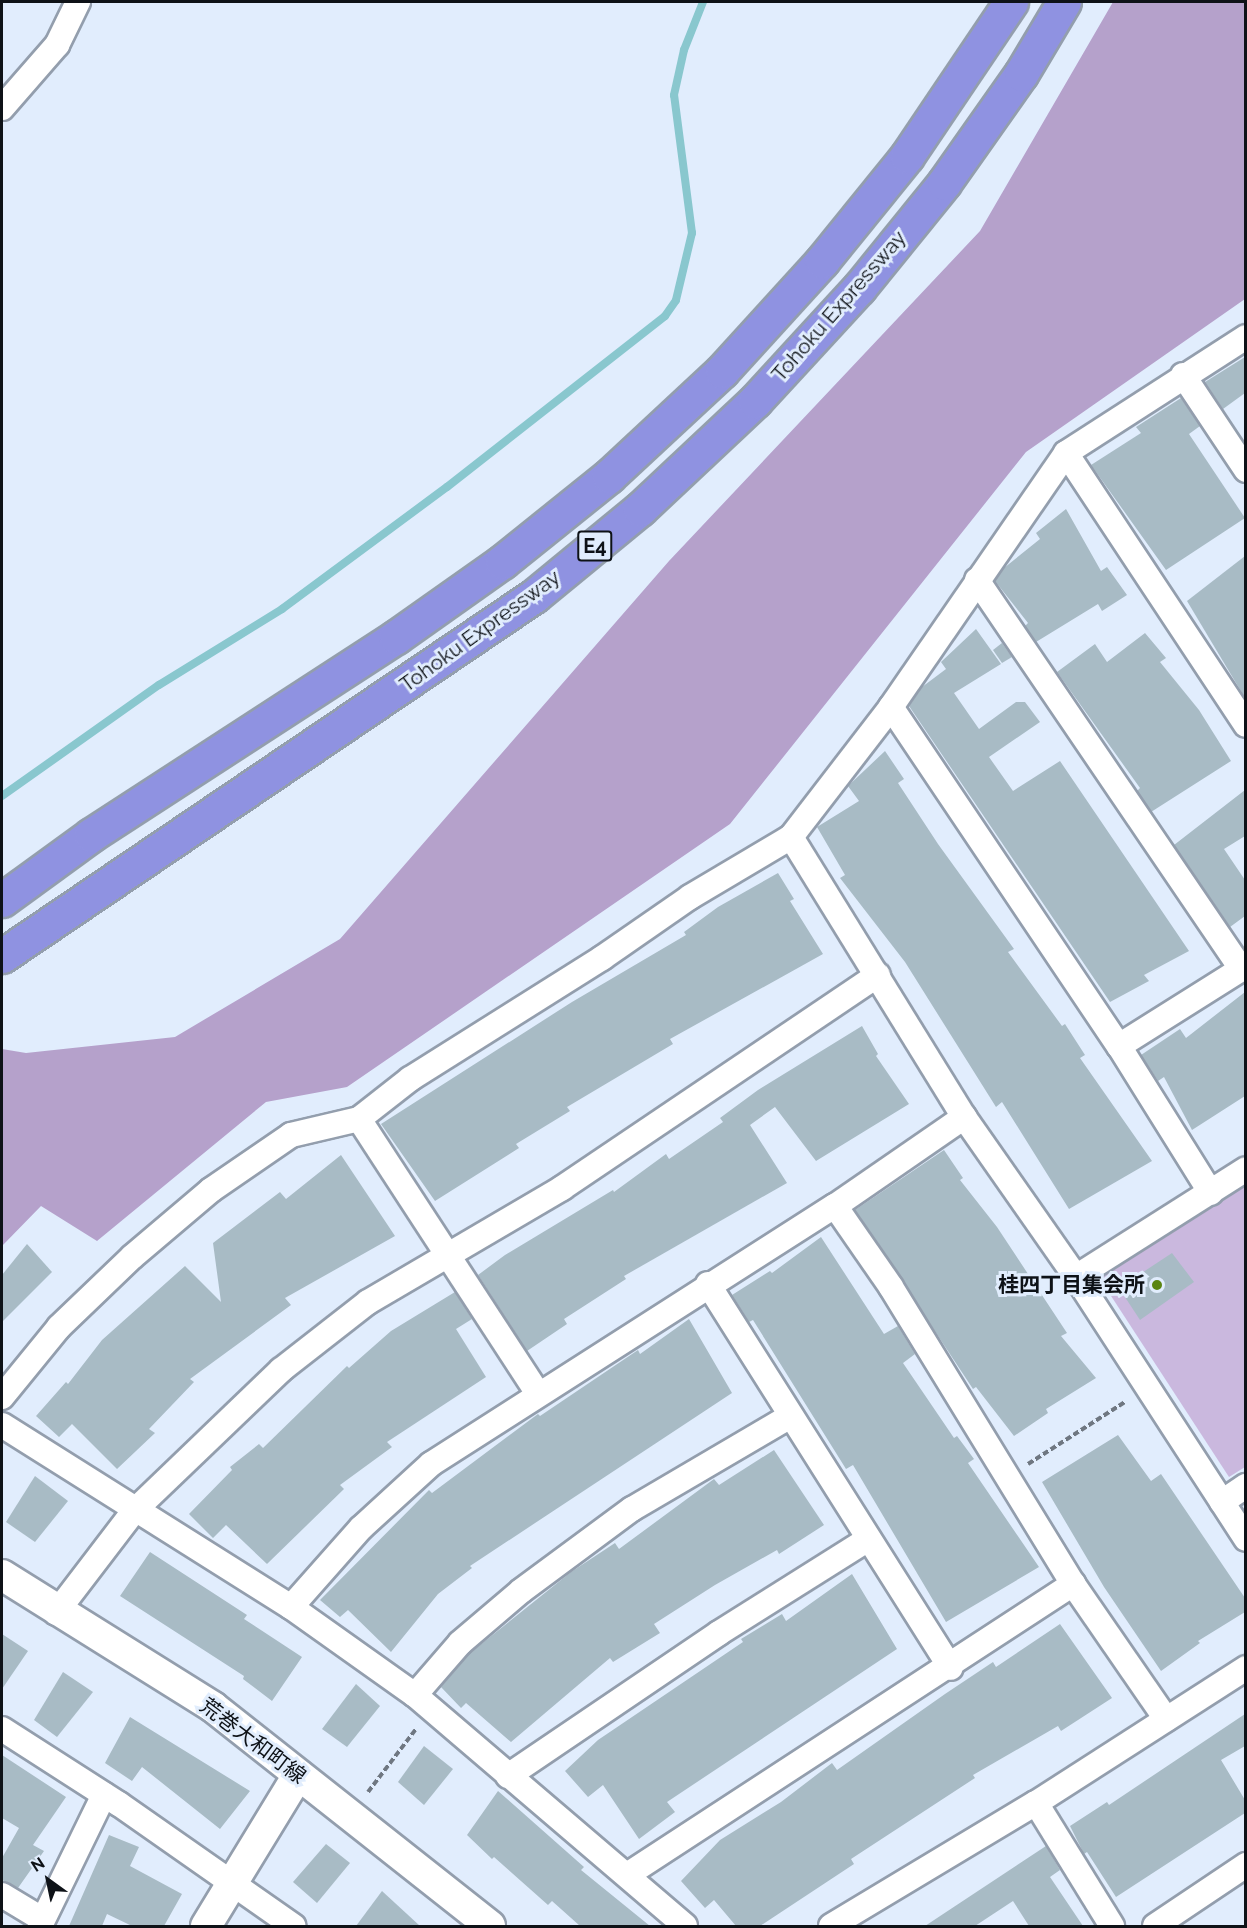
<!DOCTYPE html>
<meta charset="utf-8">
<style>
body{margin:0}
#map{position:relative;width:1247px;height:1928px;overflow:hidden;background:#e1edfd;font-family:Raleway,"Noto Sans JP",sans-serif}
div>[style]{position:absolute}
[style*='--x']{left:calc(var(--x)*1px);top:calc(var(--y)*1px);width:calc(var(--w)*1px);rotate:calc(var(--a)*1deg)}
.green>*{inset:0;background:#cab8de}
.forest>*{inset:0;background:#b5a1cb}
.stream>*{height:8px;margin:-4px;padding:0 4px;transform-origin:4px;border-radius:4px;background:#89c7ce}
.building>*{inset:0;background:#a8bbc5}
.path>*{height:4px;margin-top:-2px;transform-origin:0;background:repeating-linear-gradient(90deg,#6f7781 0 6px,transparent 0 9px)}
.roads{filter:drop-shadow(2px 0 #939ead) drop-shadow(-2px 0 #939ead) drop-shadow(0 2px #939ead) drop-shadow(0 -2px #939ead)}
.minor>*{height:24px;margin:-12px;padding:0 12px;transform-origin:12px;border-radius:12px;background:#fff}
.tertiary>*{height:30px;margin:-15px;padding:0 15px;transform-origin:15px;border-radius:15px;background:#fff}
.motorway>*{height:33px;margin:-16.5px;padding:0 16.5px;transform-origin:16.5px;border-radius:16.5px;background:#8f92e1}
.dots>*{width:16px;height:16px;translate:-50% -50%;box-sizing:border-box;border:3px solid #e1edfd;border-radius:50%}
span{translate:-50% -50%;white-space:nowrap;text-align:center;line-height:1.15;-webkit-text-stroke:6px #e1edfd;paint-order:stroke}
.shield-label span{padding:2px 4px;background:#e1edfd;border:2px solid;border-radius:4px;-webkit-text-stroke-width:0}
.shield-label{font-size:20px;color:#0e1217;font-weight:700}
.street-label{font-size:21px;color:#0e1217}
.poi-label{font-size:21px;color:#0e1217;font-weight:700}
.right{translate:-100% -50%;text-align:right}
.frame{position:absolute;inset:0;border:3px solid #0e1217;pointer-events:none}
.north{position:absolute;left:18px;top:1850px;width:60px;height:60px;-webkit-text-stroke:4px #e1edfd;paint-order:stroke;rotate:327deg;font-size:16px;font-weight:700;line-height:24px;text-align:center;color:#0e1217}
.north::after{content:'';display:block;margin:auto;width:21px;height:27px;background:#0e1217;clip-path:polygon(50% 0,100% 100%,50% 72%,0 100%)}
</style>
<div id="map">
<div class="green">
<div style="clip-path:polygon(1245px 1181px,1245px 1467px,1229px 1477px,1100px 1279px)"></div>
</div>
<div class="forest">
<div style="clip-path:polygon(1113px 2px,1245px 2px,1245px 299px,1026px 452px,730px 824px,347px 1087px,266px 1102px,97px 1241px,41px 1206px,2px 1246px,2px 1049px,26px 1053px,175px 1037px,340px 939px,669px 561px,980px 231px)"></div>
</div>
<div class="stream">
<div style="--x:2;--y:796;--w:192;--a:-35.3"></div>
<div style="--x:159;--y:685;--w:145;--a:-31.7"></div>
<div style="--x:282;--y:609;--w:205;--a:-36.5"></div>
<div style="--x:447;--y:487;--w:277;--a:-38.1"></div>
<div style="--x:665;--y:316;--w:19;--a:-55"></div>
<div style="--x:676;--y:300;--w:69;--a:-76.6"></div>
<div style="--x:692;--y:233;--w:139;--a:-97.4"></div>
<div style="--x:674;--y:95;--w:46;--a:-77.5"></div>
<div style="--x:684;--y:50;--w:52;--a:-68.4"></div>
</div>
<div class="building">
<div style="clip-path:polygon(1245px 357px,1245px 393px,1223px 409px,1205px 382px)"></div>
<div style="clip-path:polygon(1181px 398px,1200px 426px,1189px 434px,1245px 518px,1166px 570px,1091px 465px,1141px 433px,1136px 427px)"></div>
<div style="clip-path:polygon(1066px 509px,1101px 571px,1107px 567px,1127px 595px,1102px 611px,1098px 604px,1036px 642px,1025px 626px,1028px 623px,995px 581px,1004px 568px,1040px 539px,1036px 533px)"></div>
<div style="clip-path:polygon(1245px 556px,1245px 698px,1187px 601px)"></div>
<div style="clip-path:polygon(976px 629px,1001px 664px,954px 693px,979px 729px,1016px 702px,1025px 702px,1040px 722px,989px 757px,1013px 791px,1060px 761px,1189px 951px,1144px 975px,1149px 981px,1110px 1002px,909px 706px,922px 687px,946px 669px,941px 662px)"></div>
<div style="clip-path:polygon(1145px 633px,1166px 658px,1160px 662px,1199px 710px,1231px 761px,1151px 812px,1137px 791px,1140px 788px,1057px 672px,1095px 644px,1107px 662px)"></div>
<div style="clip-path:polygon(1002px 643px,1012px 657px,1002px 663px,993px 650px)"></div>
<div style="clip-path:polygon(885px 751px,904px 779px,898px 783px,938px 844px,1014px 949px,1008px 952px,1062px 1026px,1065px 1024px,1085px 1055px,1080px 1058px,1152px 1161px,1069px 1209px,1002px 1102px,996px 1107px,905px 962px,840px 878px,845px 875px,817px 827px,859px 801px,848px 786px)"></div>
<div style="clip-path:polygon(1245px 790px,1245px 836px,1224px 849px,1245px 880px,1245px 916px,1230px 927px,1174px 845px)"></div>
<div style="clip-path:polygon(778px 873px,794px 899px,790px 901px,823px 954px,670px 1039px,673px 1044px,567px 1107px,570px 1111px,516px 1144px,519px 1148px,435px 1201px,381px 1124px,572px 1002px,686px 935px,684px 932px,718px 907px)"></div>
<div style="clip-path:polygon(1245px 992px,1245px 1096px,1192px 1130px,1164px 1077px,1158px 1081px,1141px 1055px,1180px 1029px,1186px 1038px)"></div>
<div style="clip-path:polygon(862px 1026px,878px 1054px,876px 1056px,909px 1104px,816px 1161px,775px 1107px,750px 1125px,787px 1183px,624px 1276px,626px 1279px,564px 1319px,567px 1324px,527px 1351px,478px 1275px,505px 1255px,613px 1190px,614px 1192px,666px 1154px,669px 1159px,723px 1122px,720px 1118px,758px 1090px)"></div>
<div style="clip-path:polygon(944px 1150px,963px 1178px,960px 1180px,997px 1227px,1067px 1333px,1061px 1336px,1096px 1378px,1046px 1409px,1048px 1413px,1014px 1436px,976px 1387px,973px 1389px,855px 1210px)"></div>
<div style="clip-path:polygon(341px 1155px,395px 1236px,285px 1298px,291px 1305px,190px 1379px,194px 1382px,149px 1429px,155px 1433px,117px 1469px,72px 1424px,59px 1437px,36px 1416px,66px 1382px,68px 1384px,102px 1340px,185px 1266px,221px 1302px,213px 1243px,280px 1192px,286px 1199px)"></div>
<div style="clip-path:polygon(821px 1237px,884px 1334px,898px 1326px,915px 1354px,903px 1363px,954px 1438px,957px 1436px,974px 1459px,968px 1463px,1039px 1567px,946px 1622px,853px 1465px,846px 1469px,753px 1320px,749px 1322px,732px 1295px,770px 1271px,772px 1273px)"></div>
<div style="clip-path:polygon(27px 1244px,52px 1272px,2px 1322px,2px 1275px)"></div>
<div style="clip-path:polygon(1172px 1253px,1194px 1282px,1140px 1320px,1119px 1288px)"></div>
<div style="clip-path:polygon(455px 1292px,472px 1319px,456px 1329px,486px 1377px,387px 1442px,392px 1447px,340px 1485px,344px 1489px,267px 1564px,226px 1525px,213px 1538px,189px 1514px,232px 1470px,230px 1467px,259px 1444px,263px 1448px,347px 1366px,349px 1368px,391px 1331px)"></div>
<div style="clip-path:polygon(689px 1319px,732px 1393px,470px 1566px,472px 1568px,438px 1594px,391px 1652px,348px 1610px,340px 1617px,320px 1600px,429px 1490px,432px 1493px,538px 1414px,540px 1416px,638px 1350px,640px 1354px)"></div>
<div style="clip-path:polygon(1118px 1435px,1151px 1481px,1161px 1474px,1245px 1598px,1245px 1612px,1198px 1641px,1200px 1643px,1161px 1671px,1104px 1587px,1042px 1482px)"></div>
<div style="clip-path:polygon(774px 1450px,824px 1525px,779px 1554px,777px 1550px,715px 1585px,654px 1624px,660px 1633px,613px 1662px,610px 1658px,511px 1742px,466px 1703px,461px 1708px,441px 1687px,470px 1653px,571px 1572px,615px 1543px,619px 1549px,714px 1479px,719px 1485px)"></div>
<div style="clip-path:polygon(35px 1476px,68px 1501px,35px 1542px,6px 1522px)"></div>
<div style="clip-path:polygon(150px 1552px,247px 1615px,244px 1619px,302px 1657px,272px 1701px,243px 1679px,244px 1676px,120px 1596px)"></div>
<div style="clip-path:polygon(852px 1574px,897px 1649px,667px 1802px,675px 1812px,639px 1839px,603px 1785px,588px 1797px,565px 1771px,598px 1740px,743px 1642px,741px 1639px,782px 1614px,786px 1621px)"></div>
<div style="clip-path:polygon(1060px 1624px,1112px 1698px,1061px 1731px,1058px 1726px,973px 1775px,975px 1778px,851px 1859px,854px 1864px,760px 1926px,736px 1926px,714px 1900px,705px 1908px,681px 1881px,720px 1840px,781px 1802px,832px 1763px,837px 1770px,945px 1694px,993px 1662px,996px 1667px)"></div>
<div style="clip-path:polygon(2px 1634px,28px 1651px,2px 1689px)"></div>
<div style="clip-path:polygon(63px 1672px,93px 1692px,57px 1737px,34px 1720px)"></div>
<div style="clip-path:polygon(356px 1684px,380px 1706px,347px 1747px,322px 1729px)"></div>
<div style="clip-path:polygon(1245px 1714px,1245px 1746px,1221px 1760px,1245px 1800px,1245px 1813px,1116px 1897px,1087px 1852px,1084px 1854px,1070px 1826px,1107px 1802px,1109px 1805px)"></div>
<div style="clip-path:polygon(130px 1717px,250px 1791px,220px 1829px,142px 1767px,132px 1781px,105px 1763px)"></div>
<div style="clip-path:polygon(424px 1746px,453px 1769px,424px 1805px,398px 1782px)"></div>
<div style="clip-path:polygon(2px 1755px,66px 1797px,33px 1845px,44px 1851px,18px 1888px,2px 1880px,2px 1858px,19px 1828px,2px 1818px)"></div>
<div style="clip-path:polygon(498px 1791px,584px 1867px,581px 1870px,650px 1926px,580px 1926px,552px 1901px,548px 1905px,494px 1857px,492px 1859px,467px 1835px)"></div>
<div style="clip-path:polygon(109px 1835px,139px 1847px,130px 1866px,182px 1894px,164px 1926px,132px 1926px,107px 1914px,102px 1926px,69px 1926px)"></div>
<div style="clip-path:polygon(326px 1844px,350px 1863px,317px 1903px,293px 1882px)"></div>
<div style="clip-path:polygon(1046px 1846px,1060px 1870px,1050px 1877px,1083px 1926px,1029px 1926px,1013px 1901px,975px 1926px,925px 1926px)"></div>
<div style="clip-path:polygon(382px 1891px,420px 1926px,356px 1926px)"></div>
</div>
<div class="path">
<div style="--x:1028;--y:1464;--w:115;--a:-32.6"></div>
<div style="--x:368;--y:1792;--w:79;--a:-52.7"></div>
</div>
<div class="roads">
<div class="minor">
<div style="--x:2;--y:108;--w:84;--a:-48.9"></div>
<div style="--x:57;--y:45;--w:48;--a:-64"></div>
<div style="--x:1183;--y:375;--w:114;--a:56.4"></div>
<div style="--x:1066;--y:453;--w:326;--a:56.5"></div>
<div style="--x:977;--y:580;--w:470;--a:55.8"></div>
<div style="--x:891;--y:707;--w:409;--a:56.1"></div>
<div style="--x:1119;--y:1046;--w:173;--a:58"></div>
<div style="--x:791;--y:837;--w:329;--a:58.3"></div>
<div style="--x:964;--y:1117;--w:195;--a:55"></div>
<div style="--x:1076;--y:1277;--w:312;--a:57"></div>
<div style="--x:1119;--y:1046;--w:150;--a:-32.2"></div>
<div style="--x:359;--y:1119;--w:328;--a:56.9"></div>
<div style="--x:835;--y:1206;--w:98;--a:55.3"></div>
<div style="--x:891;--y:1287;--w:348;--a:58.5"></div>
<div style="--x:1073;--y:1584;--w:164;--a:55.4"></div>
<div style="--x:1076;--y:1277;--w:201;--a:-32.4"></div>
<div style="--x:708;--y:1284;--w:454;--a:57.7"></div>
<div style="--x:2;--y:1397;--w:90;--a:-50.8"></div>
<div style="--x:59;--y:1327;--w:101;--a:-43.8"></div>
<div style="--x:132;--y:1257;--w:104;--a:-40.3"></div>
<div style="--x:211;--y:1190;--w:97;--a:-34.5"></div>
<div style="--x:291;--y:1135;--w:70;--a:-13.2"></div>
<div style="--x:359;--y:1119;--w:65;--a:-38.1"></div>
<div style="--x:410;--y:1079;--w:227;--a:-32.2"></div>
<div style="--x:602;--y:958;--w:107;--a:-34.7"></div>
<div style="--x:690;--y:897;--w:117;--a:-30.7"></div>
<div style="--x:791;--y:837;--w:164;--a:-52.4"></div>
<div style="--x:891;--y:707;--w:308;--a:-55.4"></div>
<div style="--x:1066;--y:453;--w:214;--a:-32.8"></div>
<div style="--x:2;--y:1425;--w:342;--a:32.2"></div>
<div style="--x:291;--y:1607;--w:152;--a:35.4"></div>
<div style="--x:415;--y:1695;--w:355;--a:40.5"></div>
<div style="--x:1222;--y:1502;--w:29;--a:-34"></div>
<div style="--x:291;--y:1607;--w:106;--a:-48.5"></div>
<div style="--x:361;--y:1528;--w:95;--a:-42.4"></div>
<div style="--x:431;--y:1464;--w:479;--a:-32.6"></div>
<div style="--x:835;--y:1206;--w:157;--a:-34.6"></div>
<div style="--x:56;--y:1613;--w:128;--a:-52.6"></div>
<div style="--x:134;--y:1511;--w:204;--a:-43.8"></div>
<div style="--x:281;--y:1370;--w:110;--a:-38"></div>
<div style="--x:368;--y:1302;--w:225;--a:-30.4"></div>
<div style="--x:562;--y:1188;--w:381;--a:-34"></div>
<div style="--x:415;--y:1695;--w:69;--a:-49.1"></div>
<div style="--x:460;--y:1643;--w:80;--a:-40.4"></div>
<div style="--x:521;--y:1591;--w:138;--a:-36.5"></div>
<div style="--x:632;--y:1509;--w:182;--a:-30.4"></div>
<div style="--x:2;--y:1729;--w:139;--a:32.7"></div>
<div style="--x:119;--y:1804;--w:213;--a:35"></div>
<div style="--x:508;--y:1776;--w:255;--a:-34.1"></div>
<div style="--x:719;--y:1633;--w:176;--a:-32.2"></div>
<div style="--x:1036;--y:1803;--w:145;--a:58.3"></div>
<div style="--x:627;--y:1875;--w:533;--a:-33.12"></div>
<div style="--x:2;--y:1895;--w:47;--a:31"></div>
<div style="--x:40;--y:1926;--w:146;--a:-64"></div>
<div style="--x:831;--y:1926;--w:239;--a:-31"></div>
<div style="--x:1036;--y:1803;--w:250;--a:-32.7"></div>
<div style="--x:1155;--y:1926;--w:110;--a:-33.8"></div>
</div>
<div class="tertiary">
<div style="--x:2;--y:1575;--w:249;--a:32"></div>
<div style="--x:213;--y:1707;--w:353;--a:38.3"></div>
<div style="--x:206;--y:1926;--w:177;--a:-58.6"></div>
</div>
<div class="motorway">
<div style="--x:2;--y:900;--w:110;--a:-36.1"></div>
<div style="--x:91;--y:835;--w:364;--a:-33"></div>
<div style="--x:396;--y:637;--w:130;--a:-35.3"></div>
<div style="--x:502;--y:562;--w:137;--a:-38.8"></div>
<div style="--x:609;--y:476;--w:154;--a:-42.9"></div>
<div style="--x:722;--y:371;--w:149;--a:-47.7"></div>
<div style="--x:822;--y:261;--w:135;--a:-51"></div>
<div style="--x:907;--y:156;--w:186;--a:-56"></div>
<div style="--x:2;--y:956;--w:642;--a:-34.09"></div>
<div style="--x:534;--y:596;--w:137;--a:-39.4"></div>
<div style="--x:640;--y:509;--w:158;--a:-43.2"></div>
<div style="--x:755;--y:401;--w:154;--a:-47.4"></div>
<div style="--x:859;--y:288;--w:135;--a:-51"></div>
<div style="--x:944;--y:183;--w:133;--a:-54.8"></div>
<div style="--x:1021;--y:74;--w:84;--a:-59.2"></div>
</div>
</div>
<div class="dots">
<div style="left:1157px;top:1285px;background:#5a8511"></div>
</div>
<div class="shield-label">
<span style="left:595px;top:546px">E4</span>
</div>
<div class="street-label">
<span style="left:839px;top:306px;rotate:-49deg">Tohoku Expressway</span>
<span style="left:480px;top:631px;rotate:-36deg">Tohoku Expressway</span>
<span style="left:253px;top:1741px;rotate:37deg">荒巻大和町線</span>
</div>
<div class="poi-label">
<span class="right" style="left:1145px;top:1285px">桂四丁目集会所</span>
</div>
<div class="frame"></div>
<div class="north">N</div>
</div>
